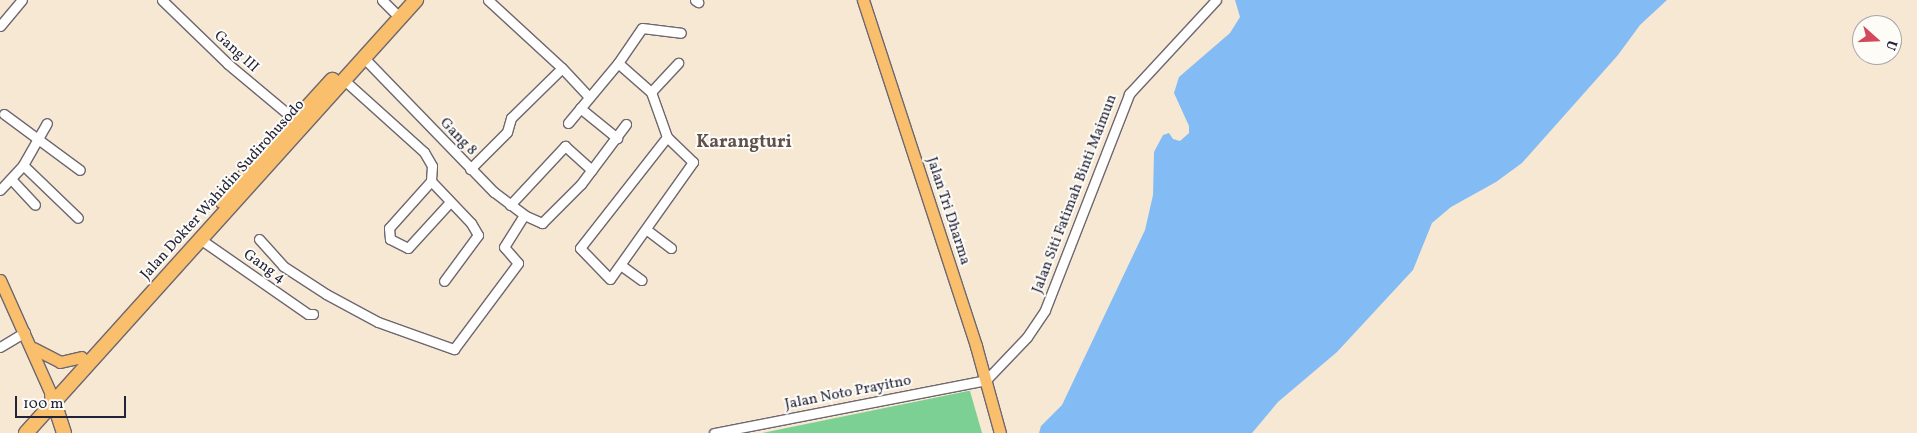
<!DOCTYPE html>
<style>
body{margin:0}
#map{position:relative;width:1917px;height:433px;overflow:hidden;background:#f7e8d3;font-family:Vollkorn,serif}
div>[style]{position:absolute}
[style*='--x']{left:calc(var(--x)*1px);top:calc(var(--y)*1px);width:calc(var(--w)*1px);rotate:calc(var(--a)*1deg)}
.green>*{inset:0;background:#7dd093}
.water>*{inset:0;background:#83bcf4}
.roads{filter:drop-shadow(1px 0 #6d6770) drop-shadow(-1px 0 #6d6770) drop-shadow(0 1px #6d6770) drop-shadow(0 -1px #6d6770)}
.minor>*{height:9px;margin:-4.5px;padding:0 4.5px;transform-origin:4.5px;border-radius:4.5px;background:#fff}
.major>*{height:11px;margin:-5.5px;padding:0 5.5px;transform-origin:5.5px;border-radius:5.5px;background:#f9bf6d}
.highway>*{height:14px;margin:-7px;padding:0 7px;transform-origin:7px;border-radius:7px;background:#f9bf6d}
span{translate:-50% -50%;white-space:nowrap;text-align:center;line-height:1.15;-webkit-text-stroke:4px #fdfcf7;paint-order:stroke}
.street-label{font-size:15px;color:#22223b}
.quarter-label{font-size:18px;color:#61514d;font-weight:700}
.north{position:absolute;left:1852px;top:15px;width:50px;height:50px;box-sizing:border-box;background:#fdfcf7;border:1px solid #a5a5ac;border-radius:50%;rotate:110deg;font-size:14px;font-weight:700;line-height:20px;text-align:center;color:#22223b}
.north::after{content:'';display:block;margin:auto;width:18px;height:22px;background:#d1495b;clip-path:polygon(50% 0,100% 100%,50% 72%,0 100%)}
.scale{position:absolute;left:15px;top:396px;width:111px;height:22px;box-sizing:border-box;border:2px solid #22223b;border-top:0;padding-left:6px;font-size:15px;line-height:18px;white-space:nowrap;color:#22223b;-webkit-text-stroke:4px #fdfcf7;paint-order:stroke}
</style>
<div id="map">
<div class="green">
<div style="clip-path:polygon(970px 391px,982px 433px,762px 433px,968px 391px)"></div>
</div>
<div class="water">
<div style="clip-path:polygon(1235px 0,1667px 0,1640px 25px,1618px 55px,1522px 163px,1496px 182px,1451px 207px,1432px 223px,1413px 270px,1337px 352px,1278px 402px,1252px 433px,1039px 433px,1041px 426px,1062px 405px,1145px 230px,1153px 195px,1154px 152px,1163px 135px,1169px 133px,1173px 139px,1180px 141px,1189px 133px,1189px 126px,1174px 93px,1179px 77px,1230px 33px,1240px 17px)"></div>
</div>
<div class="roads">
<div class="minor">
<div style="--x:162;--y:0;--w:92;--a:44.1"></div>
<div style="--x:228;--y:64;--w:87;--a:39.9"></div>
<div style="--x:382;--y:0;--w:17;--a:45"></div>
<div style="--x:488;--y:0;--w:100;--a:42.6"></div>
<div style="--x:695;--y:0;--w:4;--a:34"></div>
<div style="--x:0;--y:26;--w:34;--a:-50"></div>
<div style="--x:364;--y:58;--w:187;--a:45.9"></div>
<div style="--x:494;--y:192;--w:38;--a:37"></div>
<div style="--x:524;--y:215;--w:20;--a:24"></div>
<div style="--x:542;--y:223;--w:55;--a:-45"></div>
<div style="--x:581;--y:184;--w:75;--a:-53.1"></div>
<div style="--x:618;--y:63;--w:44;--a:41.3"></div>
<div style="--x:651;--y:92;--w:48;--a:70.4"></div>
<div style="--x:667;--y:137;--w:36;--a:44"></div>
<div style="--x:693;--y:162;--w:143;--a:125.4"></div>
<div style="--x:610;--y:279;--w:43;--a:-134.1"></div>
<div style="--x:580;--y:248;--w:141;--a:-51.9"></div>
<div style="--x:344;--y:80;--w:108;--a:42"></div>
<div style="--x:424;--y:152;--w:16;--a:60"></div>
<div style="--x:432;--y:166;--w:15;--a:94"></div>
<div style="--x:431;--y:181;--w:58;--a:46.4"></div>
<div style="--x:471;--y:223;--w:14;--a:60"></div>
<div style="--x:478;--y:235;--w:57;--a:126.5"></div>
<div style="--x:651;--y:92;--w:40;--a:-47"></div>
<div style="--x:580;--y:108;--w:48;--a:39"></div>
<div style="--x:4;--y:114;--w:94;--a:36.4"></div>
<div style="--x:568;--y:123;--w:78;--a:-50.2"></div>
<div style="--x:618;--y:63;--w:42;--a:-55.6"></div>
<div style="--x:642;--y:28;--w:39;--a:7"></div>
<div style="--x:23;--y:165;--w:76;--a:43.9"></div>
<div style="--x:470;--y:169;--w:52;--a:-45"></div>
<div style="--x:507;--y:132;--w:15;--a:-74"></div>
<div style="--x:511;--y:118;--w:71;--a:-44.4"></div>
<div style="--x:562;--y:68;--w:40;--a:47"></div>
<div style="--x:11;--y:179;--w:35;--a:47"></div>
<div style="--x:431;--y:181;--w:63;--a:131.8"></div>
<div style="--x:389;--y:228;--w:11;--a:85"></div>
<div style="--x:390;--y:239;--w:20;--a:27"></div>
<div style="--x:408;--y:248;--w:62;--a:-47.6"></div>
<div style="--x:0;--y:190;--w:34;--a:-47"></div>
<div style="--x:23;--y:165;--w:48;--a:-60.3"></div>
<div style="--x:510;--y:205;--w:81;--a:-47"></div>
<div style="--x:565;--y:146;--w:36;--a:42"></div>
<div style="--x:647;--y:230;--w:30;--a:37"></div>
<div style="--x:200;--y:239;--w:131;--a:34.8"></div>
<div style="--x:308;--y:314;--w:5;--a:0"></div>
<div style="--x:259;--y:239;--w:36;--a:48"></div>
<div style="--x:283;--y:266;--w:51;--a:33.1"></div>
<div style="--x:326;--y:294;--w:59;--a:28.3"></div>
<div style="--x:378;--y:322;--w:81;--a:19.6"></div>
<div style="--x:454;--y:349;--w:107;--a:-53.3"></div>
<div style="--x:518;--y:263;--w:21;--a:-131"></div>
<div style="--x:504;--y:247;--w:38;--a:-58"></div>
<div style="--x:622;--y:266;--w:24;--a:36"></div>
<div style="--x:0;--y:347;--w:29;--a:-31"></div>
<div style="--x:714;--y:433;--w:277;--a:-11"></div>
<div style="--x:986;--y:380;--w:59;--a:-46.4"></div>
<div style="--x:1027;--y:337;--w:32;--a:-56"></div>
<div style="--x:1045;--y:310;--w:232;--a:-68.7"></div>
<div style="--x:1129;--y:94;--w:128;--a:-47.2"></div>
</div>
<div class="major">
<div style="--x:863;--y:0;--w:364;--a:71.9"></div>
<div style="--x:976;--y:346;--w:90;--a:74.6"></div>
<div style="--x:0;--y:280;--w:123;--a:65.9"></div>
<div style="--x:33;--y:348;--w:30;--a:27"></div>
<div style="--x:60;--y:362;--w:22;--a:-13"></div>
</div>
<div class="highway">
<div style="--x:222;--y:201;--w:164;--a:-47.7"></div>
<div style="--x:52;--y:396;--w:39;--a:72"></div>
<div style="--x:26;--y:433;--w:583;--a:-47.99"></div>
</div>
</div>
<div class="street-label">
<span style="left:236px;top:52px;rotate:42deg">Gang III</span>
<span style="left:458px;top:137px;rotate:46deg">Gang 8</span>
<span style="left:223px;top:190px;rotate:-48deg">Jalan Dokter Wahidin Sudirohusodo</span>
<span style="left:1075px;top:194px;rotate:-69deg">Jalan Siti Fatimah Binti Maimun</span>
<span style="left:948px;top:211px;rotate:72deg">Jalan Tri Dharma</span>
<span style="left:264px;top:267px;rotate:35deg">Gang 4</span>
<span style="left:848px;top:393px;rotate:-11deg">Jalan Noto Prayitno</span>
</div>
<div class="quarter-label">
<span style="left:744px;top:143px">Karangturi</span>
</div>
<div class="north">U</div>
<div class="scale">100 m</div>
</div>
